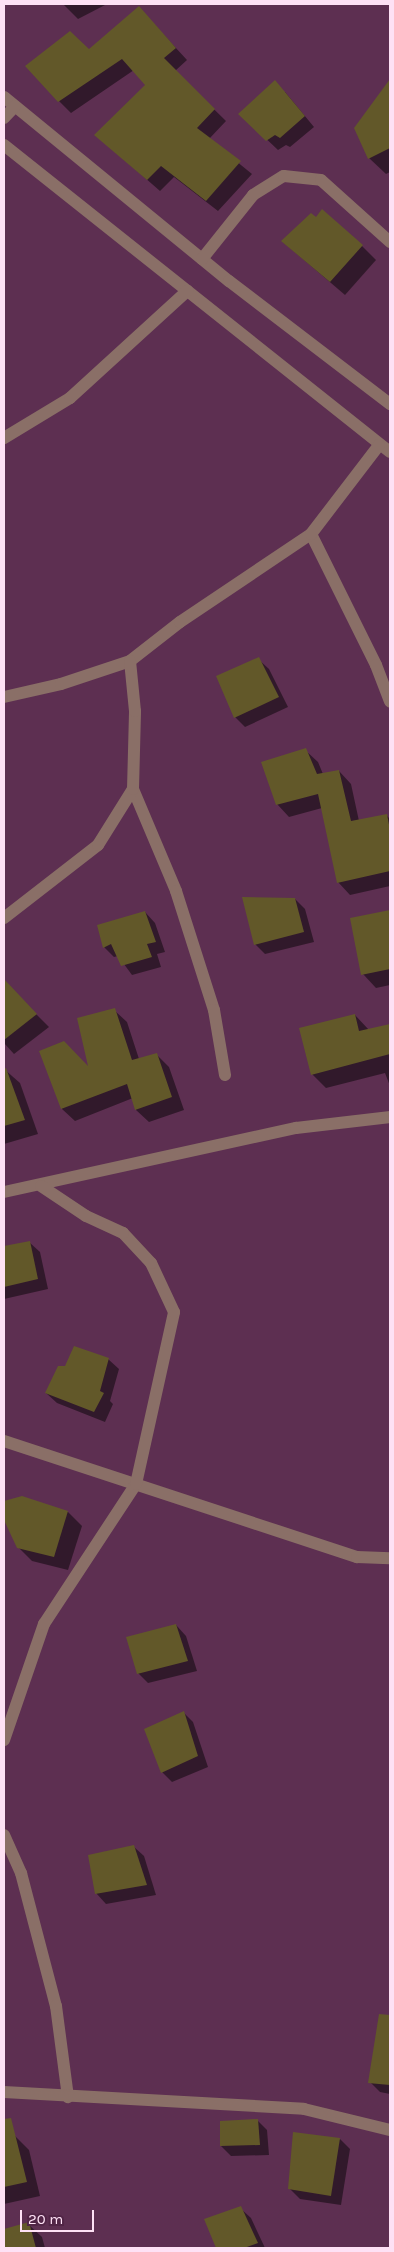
<!DOCTYPE html>
<style>
body{margin:0}
#map{position:relative;width:394px;height:2252px;overflow:hidden;background:#5d2f51;font-family:Karla,sans-serif}
div>[style]{position:absolute}
[style*='--x']{left:calc(var(--x)*1px);top:calc(var(--y)*1px);width:calc(var(--w)*1px);rotate:calc(var(--a)*1deg)}
.shadow>*{inset:0;background:#0007}
.building>*{inset:0;background:#625829}
.street>*{height:12px;margin:-6px;padding:0 6px;transform-origin:6px;border-radius:6px;background:#8a6f67}
span{translate:-50% -50%;white-space:nowrap;text-align:center;line-height:1.15;-webkit-text-stroke:4px #512546;paint-order:stroke}
.frame{position:absolute;inset:0;border:5px solid #fee1f5;pointer-events:none}
.scale{position:absolute;left:20px;top:2210px;width:74px;height:22px;box-sizing:border-box;border:2px solid #fee1f5;border-top:0;padding-left:6px;font-size:15px;line-height:18px;white-space:nowrap;color:#fee1f5;-webkit-text-stroke:4px #512546;paint-order:stroke}
</style>
<div id="map">
<div class="shadow">
<div style="clip-path:polygon(63px 4px,107px 4px,78px 19px)"></div>
<div style="clip-path:polygon(139px 8px,187px 60px,175px 71px,226px 121px,209px 139px,252px 174px,218px 211px,174px 177px,160px 191px,96px 135px,147px 85px,134px 70px,71px 113px,59px 101px,89px 51px)"></div>
<div style="clip-path:polygon(390px 82px,390px 172px,386px 174px,369px 158px,356px 128px)"></div>
<div style="clip-path:polygon(285px 92px,314px 127px,290px 147px,286px 145px,278px 150px,240px 114px)"></div>
<div style="clip-path:polygon(282px 241px,362px 246px,376px 260px,345px 295px)"></div>
<div style="clip-path:polygon(258px 659px,269px 669px,288px 707px,245px 727px,235px 717px)"></div>
<div style="clip-path:polygon(305px 750px,318px 762px,323px 774px,339px 771px,351px 784px,359px 821px,386px 815px,390px 819px,390px 886px,350px 895px,338px 882px,322px 808px,289px 817px,277px 804px)"></div>
<div style="clip-path:polygon(295px 899px,305px 909px,314px 942px,265px 954px,255px 944px)"></div>
<div style="clip-path:polygon(390px 911px,390px 985px,376px 988px,363px 974px,351px 919px)"></div>
<div style="clip-path:polygon(145px 912px,155px 923px,165px 952px,157px 954px,161px 967px,132px 975px,118px 956px,114px 957px,104px 947px)"></div>
<div style="clip-path:polygon(4px 982px,49px 1027px,14px 1054px,4px 1043px)"></div>
<div style="clip-path:polygon(114px 1010px,127px 1022px,139px 1059px,156px 1054px,169px 1067px,184px 1110px,149px 1122px,136px 1110px,133px 1098px,75px 1121px,62px 1109px,41px 1051px,90px 1069px)"></div>
<div style="clip-path:polygon(355px 1015px,369px 1030px,390px 1026px,390px 1086px,385px 1073px,326px 1088px,312px 1074px)"></div>
<div style="clip-path:polygon(4px 1069px,20px 1083px,38px 1134px,4px 1144px)"></div>
<div style="clip-path:polygon(29px 1242px,40px 1252px,48px 1289px,4px 1299px,4px 1247px)"></div>
<div style="clip-path:polygon(108px 1359px,119px 1369px,110px 1401px,113px 1404px,105px 1422px,57px 1403px,46px 1393px,66px 1367px)"></div>
<div style="clip-path:polygon(22px 1497px,68px 1512px,82px 1526px,68px 1570px,32px 1561px,18px 1547px,4px 1516px,4px 1502px)"></div>
<div style="clip-path:polygon(176px 1625px,186px 1636px,197px 1671px,148px 1683px,138px 1673px)"></div>
<div style="clip-path:polygon(183px 1712px,193px 1722px,208px 1767px,172px 1782px,162px 1772px)"></div>
<div style="clip-path:polygon(133px 1846px,144px 1856px,156px 1895px,106px 1904px,96px 1893px)"></div>
<div style="clip-path:polygon(377px 2038px,390px 2039px,390px 2094px,380px 2092px,370px 2082px)"></div>
<div style="clip-path:polygon(257px 2120px,267px 2130px,269px 2155px,231px 2156px,221px 2146px)"></div>
<div style="clip-path:polygon(15px 2136px,29px 2150px,40px 2196px,4px 2204px,4px 2139px)"></div>
<div style="clip-path:polygon(340px 2139px,350px 2149px,341px 2205px,300px 2199px,289px 2188px)"></div>
<div style="clip-path:polygon(240px 2208px,251px 2218px,265px 2248px,217px 2248px,206px 2220px)"></div>
<div style="clip-path:polygon(28px 2224px,42px 2237px,45px 2248px,4px 2248px,4px 2230px)"></div>
</div>
<div class="building">
<div style="clip-path:polygon(139px 6px,176px 48px,164px 58px,215px 109px,197px 128px,241px 161px,206px 201px,161px 166px,147px 180px,94px 135px,145px 85px,122px 59px,58px 102px,25px 66px,70px 31px,89px 49px)"></div>
<div style="clip-path:polygon(390px 79px,390px 148px,368px 159px,354px 128px)"></div>
<div style="clip-path:polygon(275px 80px,305px 116px,280px 138px,275px 135px,266px 141px,238px 114px)"></div>
<div style="clip-path:polygon(322px 209px,363px 245px,330px 282px,281px 241px,311px 213px,316px 217px)"></div>
<div style="clip-path:polygon(259px 657px,279px 697px,234px 718px,216px 676px)"></div>
<div style="clip-path:polygon(306px 748px,317px 774px,339px 770px,351px 821px,387px 814px,390px 830px,390px 871px,337px 883px,318px 794px,276px 805px,261px 762px)"></div>
<div style="clip-path:polygon(242px 897px,295px 898px,304px 932px,254px 945px)"></div>
<div style="clip-path:polygon(390px 910px,390px 969px,361px 975px,350px 918px)"></div>
<div style="clip-path:polygon(145px 911px,156px 942px,147px 944px,152px 957px,121px 966px,111px 944px,103px 948px,97px 925px)"></div>
<div style="clip-path:polygon(4px 979px,37px 1014px,4px 1040px)"></div>
<div style="clip-path:polygon(115px 1008px,132px 1060px,157px 1053px,172px 1097px,135px 1110px,127px 1084px,61px 1109px,39px 1051px,64px 1041px,88px 1066px,77px 1018px)"></div>
<div style="clip-path:polygon(355px 1014px,359px 1031px,390px 1024px,390px 1054px,311px 1075px,299px 1028px)"></div>
<div style="clip-path:polygon(6px 1068px,25px 1120px,4px 1126px,4px 1069px)"></div>
<div style="clip-path:polygon(30px 1241px,38px 1279px,4px 1287px,4px 1246px)"></div>
<div style="clip-path:polygon(74px 1346px,109px 1358px,100px 1391px,104px 1393px,94px 1412px,45px 1393px,58px 1366px,65px 1366px)"></div>
<div style="clip-path:polygon(22px 1496px,68px 1511px,54px 1557px,17px 1548px,4px 1520px,4px 1501px)"></div>
<div style="clip-path:polygon(176px 1624px,188px 1661px,137px 1674px,126px 1637px)"></div>
<div style="clip-path:polygon(184px 1711px,198px 1756px,161px 1773px,144px 1729px)"></div>
<div style="clip-path:polygon(134px 1845px,147px 1885px,95px 1894px,88px 1855px)"></div>
<div style="clip-path:polygon(379px 2014px,390px 2015px,390px 2085px,368px 2083px)"></div>
<div style="clip-path:polygon(11px 2118px,27px 2182px,4px 2187px,4px 2119px)"></div>
<div style="clip-path:polygon(258px 2119px,260px 2145px,220px 2146px,220px 2121px)"></div>
<div style="clip-path:polygon(293px 2132px,340px 2138px,331px 2196px,288px 2189px)"></div>
<div style="clip-path:polygon(241px 2206px,258px 2243px,244px 2248px,216px 2248px,204px 2219px)"></div>
<div style="clip-path:polygon(29px 2222px,36px 2248px,4px 2248px,4px 2229px)"></div>
</div>
<div class="street">
<div style="--x:4;--y:97;--w:291;--a:39.3"></div>
<div style="--x:229;--y:281;--w:203;--a:37.4"></div>
<div style="--x:4;--y:118;--w:16;--a:-47"></div>
<div style="--x:4;--y:145;--w:493;--a:38.5"></div>
<div style="--x:202;--y:259;--w:82;--a:-51.4"></div>
<div style="--x:253;--y:195;--w:36;--a:-32"></div>
<div style="--x:284;--y:176;--w:37;--a:6"></div>
<div style="--x:321;--y:180;--w:93;--a:41.9"></div>
<div style="--x:4;--y:438;--w:77;--a:-31.2"></div>
<div style="--x:70;--y:398;--w:159;--a:-42.4"></div>
<div style="--x:311;--y:534;--w:146;--a:63.6"></div>
<div style="--x:376;--y:665;--w:39;--a:69"></div>
<div style="--x:4;--y:697;--w:58;--a:-12.8"></div>
<div style="--x:61;--y:684;--w:73;--a:-18.4"></div>
<div style="--x:130;--y:661;--w:63;--a:-38"></div>
<div style="--x:180;--y:622;--w:158;--a:-33.9"></div>
<div style="--x:311;--y:534;--w:112;--a:-52.6"></div>
<div style="--x:133;--y:789;--w:111;--a:67.1"></div>
<div style="--x:176;--y:891;--w:125;--a:72.3"></div>
<div style="--x:214;--y:1010;--w:66;--a:80.4"></div>
<div style="--x:4;--y:918;--w:119;--a:-37.8"></div>
<div style="--x:98;--y:845;--w:66;--a:-58"></div>
<div style="--x:133;--y:789;--w:78;--a:-88.5"></div>
<div style="--x:135;--y:711;--w:50;--a:-95.7"></div>
<div style="--x:4;--y:1192;--w:299;--a:-12.4"></div>
<div style="--x:296;--y:1128;--w:95;--a:-6.7"></div>
<div style="--x:4;--y:1441;--w:372;--a:18.2"></div>
<div style="--x:357;--y:1557;--w:33;--a:2"></div>
<div style="--x:4;--y:1740;--w:123;--a:-71"></div>
<div style="--x:44;--y:1624;--w:168;--a:-56.7"></div>
<div style="--x:136;--y:1484;--w:176;--a:-77.5"></div>
<div style="--x:174;--y:1312;--w:54;--a:-115.1"></div>
<div style="--x:151;--y:1263;--w:41;--a:-133"></div>
<div style="--x:123;--y:1233;--w:41;--a:-155.3"></div>
<div style="--x:86;--y:1216;--w:54;--a:-146.3"></div>
<div style="--x:4;--y:1835;--w:42;--a:65.9"></div>
<div style="--x:21;--y:1873;--w:138;--a:75.3"></div>
<div style="--x:56;--y:2006;--w:92;--a:82.5"></div>
<div style="--x:4;--y:2092;--w:300;--a:3.2"></div>
<div style="--x:304;--y:2109;--w:89;--a:13.7"></div>
</div>
<div class="frame"></div>
<div class="scale">20 m</div>
</div>
